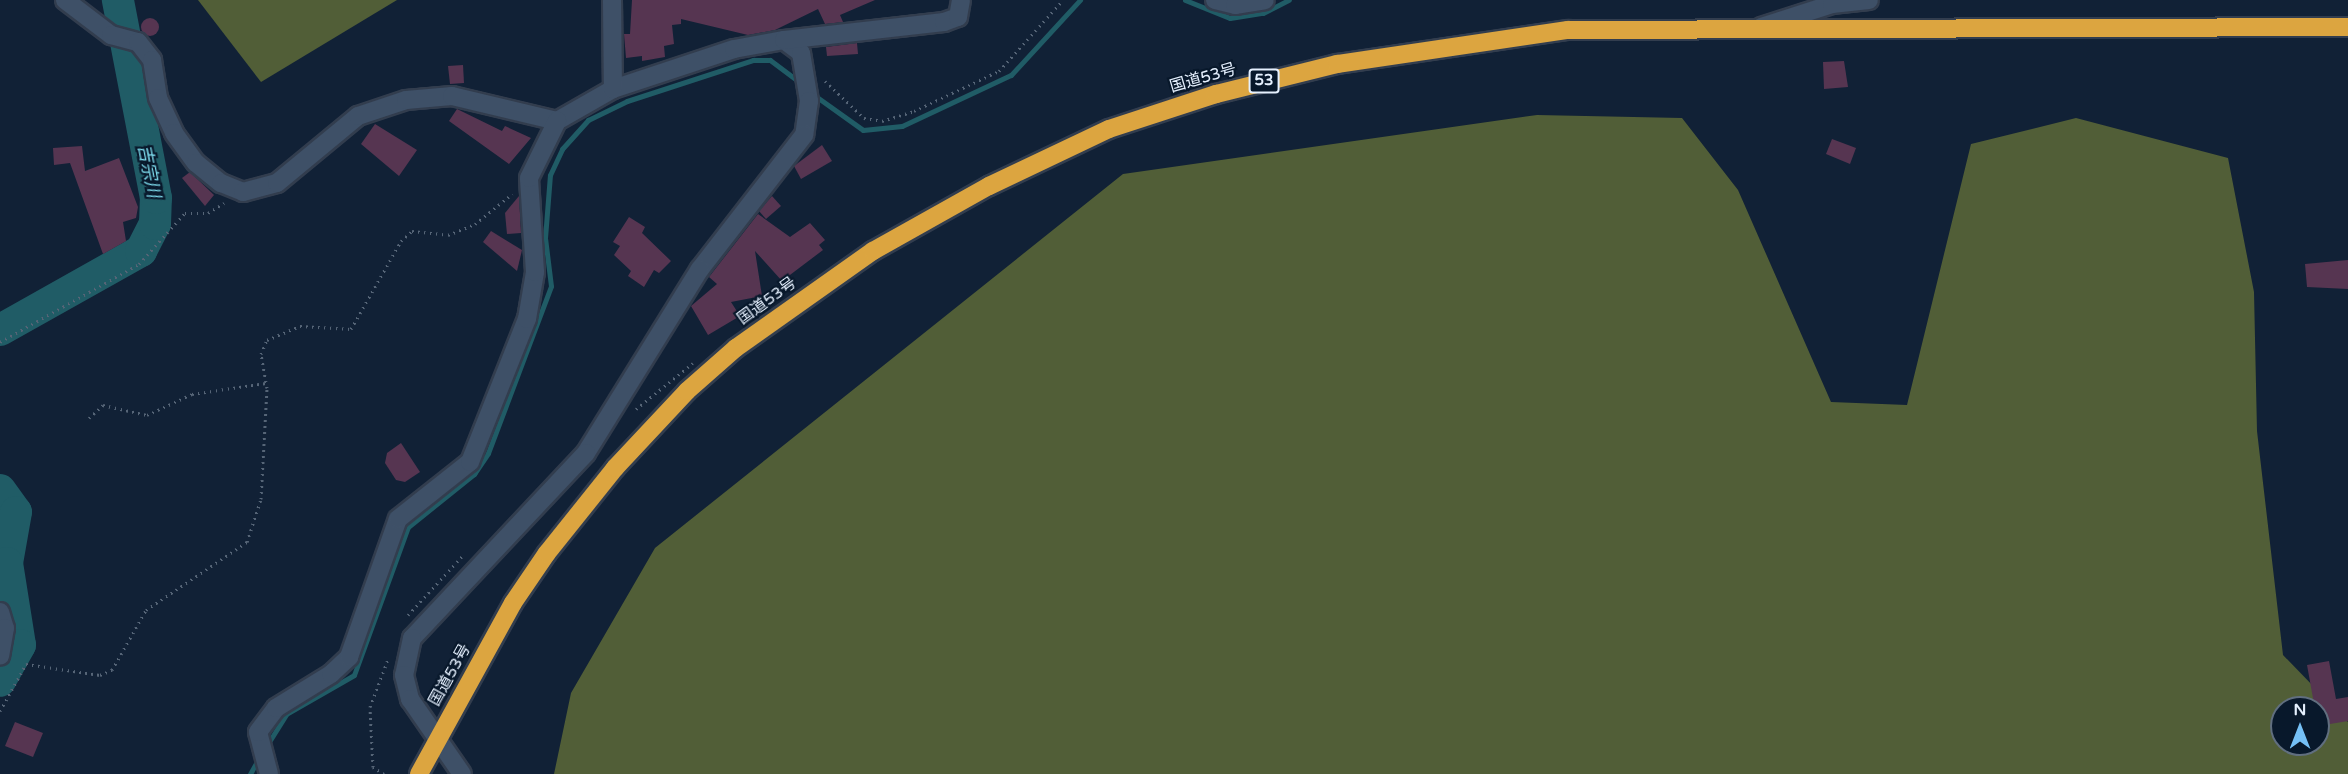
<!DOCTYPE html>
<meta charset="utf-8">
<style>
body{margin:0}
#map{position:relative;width:2348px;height:774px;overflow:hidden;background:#112136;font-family:"Varela Round","Noto Sans JP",sans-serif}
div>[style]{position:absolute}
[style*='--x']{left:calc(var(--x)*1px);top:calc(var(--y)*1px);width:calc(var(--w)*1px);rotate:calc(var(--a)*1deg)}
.forest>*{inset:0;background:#515e37}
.stream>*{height:5px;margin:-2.5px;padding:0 2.5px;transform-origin:2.5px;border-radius:2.5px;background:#205c66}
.river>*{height:32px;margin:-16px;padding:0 16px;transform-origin:16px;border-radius:16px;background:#205c66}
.building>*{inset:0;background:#563551}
.round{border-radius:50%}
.path>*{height:3px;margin-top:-1.5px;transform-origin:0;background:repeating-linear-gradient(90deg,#566577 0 1.5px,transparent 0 6px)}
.roads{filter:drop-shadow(2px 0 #323d4e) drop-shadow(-2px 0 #323d4e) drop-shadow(0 2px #323d4e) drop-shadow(0 -2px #323d4e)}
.minor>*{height:18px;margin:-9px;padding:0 9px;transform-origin:9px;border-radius:9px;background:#3e5067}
.highway>*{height:18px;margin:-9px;padding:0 9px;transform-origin:9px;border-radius:9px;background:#dca540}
span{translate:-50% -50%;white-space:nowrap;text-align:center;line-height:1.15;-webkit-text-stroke:4.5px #08182b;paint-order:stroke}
.shield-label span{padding:2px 4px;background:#08182b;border:2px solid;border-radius:4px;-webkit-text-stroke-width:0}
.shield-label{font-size:15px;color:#e5f0fe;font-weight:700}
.street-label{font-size:16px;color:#e5f0fe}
.water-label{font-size:18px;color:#7edced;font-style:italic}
.north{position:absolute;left:2270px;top:696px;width:60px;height:60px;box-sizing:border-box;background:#08182b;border:2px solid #606e7f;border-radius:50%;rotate:0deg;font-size:16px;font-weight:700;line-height:24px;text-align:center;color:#e5f0fe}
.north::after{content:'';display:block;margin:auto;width:21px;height:27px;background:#75c0f6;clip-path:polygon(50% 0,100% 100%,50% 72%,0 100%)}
</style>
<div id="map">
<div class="forest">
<div style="clip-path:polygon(198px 0,397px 0,261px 82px)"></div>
<div style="clip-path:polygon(evenodd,1537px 115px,1682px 118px,1738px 190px,1831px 402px,1907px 405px,1971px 144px,2076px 118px,2228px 158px,2254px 292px,2257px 431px,2283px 655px,2348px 722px,2348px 774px,554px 774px,571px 693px,655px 548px,1123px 174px,1537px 115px,2282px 708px,2318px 708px,2318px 744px,2282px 744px,2282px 708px)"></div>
</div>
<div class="stream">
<div style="--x:1185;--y:0;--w:48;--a:21.8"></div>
<div style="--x:1230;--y:18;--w:33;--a:-9"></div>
<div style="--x:1263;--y:13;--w:29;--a:-27"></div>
<div style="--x:814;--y:95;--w:60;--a:35.5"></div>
<div style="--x:863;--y:130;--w:39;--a:-6"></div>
<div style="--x:902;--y:126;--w:120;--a:-25.1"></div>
<div style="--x:1011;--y:75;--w:102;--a:-47.4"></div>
<div style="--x:267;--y:745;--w:36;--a:-58"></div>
<div style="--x:286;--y:714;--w:78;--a:-29.8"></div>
<div style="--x:354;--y:675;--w:158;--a:-70"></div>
<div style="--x:408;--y:527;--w:85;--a:-38.8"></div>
<div style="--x:474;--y:474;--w:25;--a:-56"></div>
<div style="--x:488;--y:453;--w:178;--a:-69.3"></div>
<div style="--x:551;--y:286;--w:48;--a:-97.1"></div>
<div style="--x:545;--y:238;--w:63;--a:-85.5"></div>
<div style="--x:550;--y:175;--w:29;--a:-65"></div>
<div style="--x:562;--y:149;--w:39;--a:-48"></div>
<div style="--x:588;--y:120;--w:43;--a:-26"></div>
<div style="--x:627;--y:101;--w:133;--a:-18"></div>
<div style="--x:753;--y:60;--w:17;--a:0"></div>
<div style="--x:770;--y:60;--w:38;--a:37"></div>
<div style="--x:250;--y:774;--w:18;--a:-61"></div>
</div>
<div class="river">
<div style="--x:0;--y:330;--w:162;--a:-29.3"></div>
<div style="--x:141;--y:251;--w:30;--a:-63"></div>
<div style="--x:155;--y:224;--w:26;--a:-88"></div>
<div style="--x:156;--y:198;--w:202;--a:-100.9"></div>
<div style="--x:0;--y:490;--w:27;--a:54"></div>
<div style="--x:16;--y:512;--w:52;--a:100"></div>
<div style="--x:7;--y:563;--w:83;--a:81"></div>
<div style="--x:20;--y:645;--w:41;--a:119.1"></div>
</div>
<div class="building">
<div style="clip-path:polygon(632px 0,875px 0,840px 15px,843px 22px,825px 24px,818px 9px,775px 30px,748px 35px,681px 19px,681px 24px,672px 25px,674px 44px,664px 46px,665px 57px,642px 61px,642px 56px,626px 58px,624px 34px,630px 34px)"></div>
<div class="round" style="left:141px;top:18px;width:18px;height:18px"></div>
<div style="clip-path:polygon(857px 43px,858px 54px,827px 56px,826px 47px)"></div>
<div style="clip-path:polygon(1844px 61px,1848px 87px,1824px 89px,1823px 62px)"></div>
<div style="clip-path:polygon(463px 65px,464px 83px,450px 84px,448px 66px)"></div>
<div style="clip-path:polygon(457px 109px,502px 131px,505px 126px,531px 138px,509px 164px,449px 121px)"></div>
<div style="clip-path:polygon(375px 124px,417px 150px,399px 176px,361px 144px)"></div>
<div style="clip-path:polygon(1832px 139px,1856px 148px,1850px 164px,1826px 154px)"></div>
<div style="clip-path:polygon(822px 145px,832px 161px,801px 179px,794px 166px)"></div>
<div style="clip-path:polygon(82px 146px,85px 171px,119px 158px,138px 207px,136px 218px,123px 222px,126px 241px,103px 254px,70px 163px,54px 165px,53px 148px)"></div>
<div style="clip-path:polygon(190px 172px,214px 195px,205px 206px,182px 178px)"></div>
<div style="clip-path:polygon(519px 196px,521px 233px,507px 234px,505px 213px)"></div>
<div style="clip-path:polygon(772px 196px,781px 206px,766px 219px,759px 211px)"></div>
<div style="clip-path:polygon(758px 214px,790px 237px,810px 223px,825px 240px,819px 245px,823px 250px,782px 281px,755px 251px,762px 296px,731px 302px,740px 316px,708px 335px,691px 306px,717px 284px,709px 277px)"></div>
<div style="clip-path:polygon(629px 217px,645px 227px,642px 233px,671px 261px,659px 273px,654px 270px,644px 287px,628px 276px,631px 271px,614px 255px,620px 246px,613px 242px)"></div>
<div style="clip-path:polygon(491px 231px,522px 250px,517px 271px,483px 242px)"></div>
<div style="clip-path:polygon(2348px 260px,2348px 289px,2307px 287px,2305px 264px)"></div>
<div style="clip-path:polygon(401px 443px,420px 472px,405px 482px,396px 480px,385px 463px,387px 453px)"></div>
<div style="clip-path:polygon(2329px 661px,2336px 699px,2348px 697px,2348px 721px,2318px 726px,2307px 665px)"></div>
<div style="clip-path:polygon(15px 722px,43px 733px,33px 757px,5px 746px)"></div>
</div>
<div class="path">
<div style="--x:825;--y:81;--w:54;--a:43.5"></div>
<div style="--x:864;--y:118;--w:18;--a:9"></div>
<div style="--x:882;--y:121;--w:34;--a:-17"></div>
<div style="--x:914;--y:111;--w:94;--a:-25.2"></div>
<div style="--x:999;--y:71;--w:96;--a:-48"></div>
<div style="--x:0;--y:342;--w:159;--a:-29.3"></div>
<div style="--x:139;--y:264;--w:69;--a:-48"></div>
<div style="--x:185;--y:213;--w:23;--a:0"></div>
<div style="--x:208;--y:213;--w:19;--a:-32"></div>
<div style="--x:636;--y:409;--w:73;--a:-38.9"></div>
<div style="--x:89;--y:418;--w:19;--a:-43"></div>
<div style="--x:103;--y:405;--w:45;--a:12.8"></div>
<div style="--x:147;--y:415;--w:50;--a:-25"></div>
<div style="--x:192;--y:394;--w:75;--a:-8.5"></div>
<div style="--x:408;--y:615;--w:83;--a:-47.4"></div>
<div style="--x:0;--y:711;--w:54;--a:-61"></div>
<div style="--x:26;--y:664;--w:75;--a:8.5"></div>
<div style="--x:100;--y:675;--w:13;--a:-23"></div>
<div style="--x:112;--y:670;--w:69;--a:-60.5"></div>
<div style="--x:146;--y:610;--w:122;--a:-34"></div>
<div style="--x:247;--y:542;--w:45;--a:-72"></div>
<div style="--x:261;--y:499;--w:111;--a:-86.9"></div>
<div style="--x:267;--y:388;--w:35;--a:-100"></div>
<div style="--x:261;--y:354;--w:15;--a:-67"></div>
<div style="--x:267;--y:340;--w:36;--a:-23"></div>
<div style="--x:300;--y:326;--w:51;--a:3.4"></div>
<div style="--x:351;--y:329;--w:101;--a:-60.4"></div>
<div style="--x:401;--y:241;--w:15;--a:-42"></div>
<div style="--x:412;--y:231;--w:36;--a:6"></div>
<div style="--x:448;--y:235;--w:29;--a:-22"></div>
<div style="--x:475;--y:224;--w:48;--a:-39"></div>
<div style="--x:384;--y:774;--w:13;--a:-148"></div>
<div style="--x:373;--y:767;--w:60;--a:-92.9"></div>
<div style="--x:370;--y:707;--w:51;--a:-69.4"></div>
</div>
<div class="roads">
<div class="minor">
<div style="--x:65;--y:0;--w:58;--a:37.3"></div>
<div style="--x:111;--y:35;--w:28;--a:15"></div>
<div style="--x:138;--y:42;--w:23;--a:52"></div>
<div style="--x:152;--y:60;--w:38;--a:81"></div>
<div style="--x:158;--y:98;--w:38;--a:65"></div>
<div style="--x:174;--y:133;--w:37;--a:54"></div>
<div style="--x:196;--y:163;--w:32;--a:39"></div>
<div style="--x:221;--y:183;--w:24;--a:22"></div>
<div style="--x:243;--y:192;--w:35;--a:-15"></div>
<div style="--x:277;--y:183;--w:105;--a:-39.6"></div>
<div style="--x:358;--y:116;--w:51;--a:-18.4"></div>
<div style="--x:406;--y:100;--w:46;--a:-5"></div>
<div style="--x:452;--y:96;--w:108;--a:13.4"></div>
<div style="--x:557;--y:121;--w:64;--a:-29.7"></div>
<div style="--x:613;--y:89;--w:127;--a:-18.3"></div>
<div style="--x:734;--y:49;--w:51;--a:-10.2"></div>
<div style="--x:784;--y:40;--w:21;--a:37"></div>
<div style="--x:801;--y:53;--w:49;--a:80.5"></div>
<div style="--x:809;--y:101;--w:34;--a:98"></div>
<div style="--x:804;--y:135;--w:170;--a:127.8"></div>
<div style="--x:700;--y:269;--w:216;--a:121.8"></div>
<div style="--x:586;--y:453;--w:254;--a:133.2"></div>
<div style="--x:412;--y:638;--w:38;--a:102"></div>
<div style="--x:404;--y:675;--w:25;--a:76"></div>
<div style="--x:410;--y:699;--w:91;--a:55.3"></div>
<div style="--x:612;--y:0;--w:89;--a:89.4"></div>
<div style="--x:1215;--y:0;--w:21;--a:14"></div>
<div style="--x:1235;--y:5;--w:30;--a:-9"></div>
<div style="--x:1761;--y:27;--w:75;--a:-17.9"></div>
<div style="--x:1832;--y:4;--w:37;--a:-6"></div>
<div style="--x:784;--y:40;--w:161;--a:-6.4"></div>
<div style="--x:944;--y:22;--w:15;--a:-20"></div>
<div style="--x:958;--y:17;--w:17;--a:-80"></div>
<div style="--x:0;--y:612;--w:17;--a:73"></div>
<div style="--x:5;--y:628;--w:28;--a:100"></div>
<div style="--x:269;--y:774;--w:43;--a:-104.7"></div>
<div style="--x:258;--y:732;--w:30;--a:-53"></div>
<div style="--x:276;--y:708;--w:65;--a:-31.7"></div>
<div style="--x:331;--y:674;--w:25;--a:-43"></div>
<div style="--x:349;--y:657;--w:146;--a:-70.5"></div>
<div style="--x:398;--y:519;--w:92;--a:-38.4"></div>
<div style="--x:470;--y:462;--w:154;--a:-68.3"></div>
<div style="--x:527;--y:319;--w:48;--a:-80.3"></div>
<div style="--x:535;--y:272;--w:94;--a:-93.7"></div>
<div style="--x:529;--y:178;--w:64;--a:-63.8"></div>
</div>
<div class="highway">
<div style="--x:419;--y:774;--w:195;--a:-61.2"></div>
<div style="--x:513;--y:603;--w:60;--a:-55.8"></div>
<div style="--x:547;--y:553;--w:109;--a:-51.3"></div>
<div style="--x:615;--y:468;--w:105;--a:-46.9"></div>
<div style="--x:687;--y:391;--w:65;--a:-41.3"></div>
<div style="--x:736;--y:348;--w:168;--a:-35.3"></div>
<div style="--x:873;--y:251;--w:133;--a:-29.3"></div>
<div style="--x:989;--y:186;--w:133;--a:-25.4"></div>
<div style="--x:1109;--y:129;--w:113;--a:-18.1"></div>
<div style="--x:1216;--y:94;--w:125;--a:-13.9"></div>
<div style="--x:1337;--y:64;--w:233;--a:-8.4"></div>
<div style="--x:1568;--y:30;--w:780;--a:-0.22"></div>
</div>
</div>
<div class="shield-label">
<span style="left:1264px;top:81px">53</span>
</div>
<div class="street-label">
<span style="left:1203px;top:78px;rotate:-16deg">国道53号</span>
<span style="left:767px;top:301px;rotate:-36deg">国道53号</span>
<span style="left:450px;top:675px;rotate:-61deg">国道53号</span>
</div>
<div class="water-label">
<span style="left:149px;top:171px;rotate:79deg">吉宗川</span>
</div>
<div class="north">N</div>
</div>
